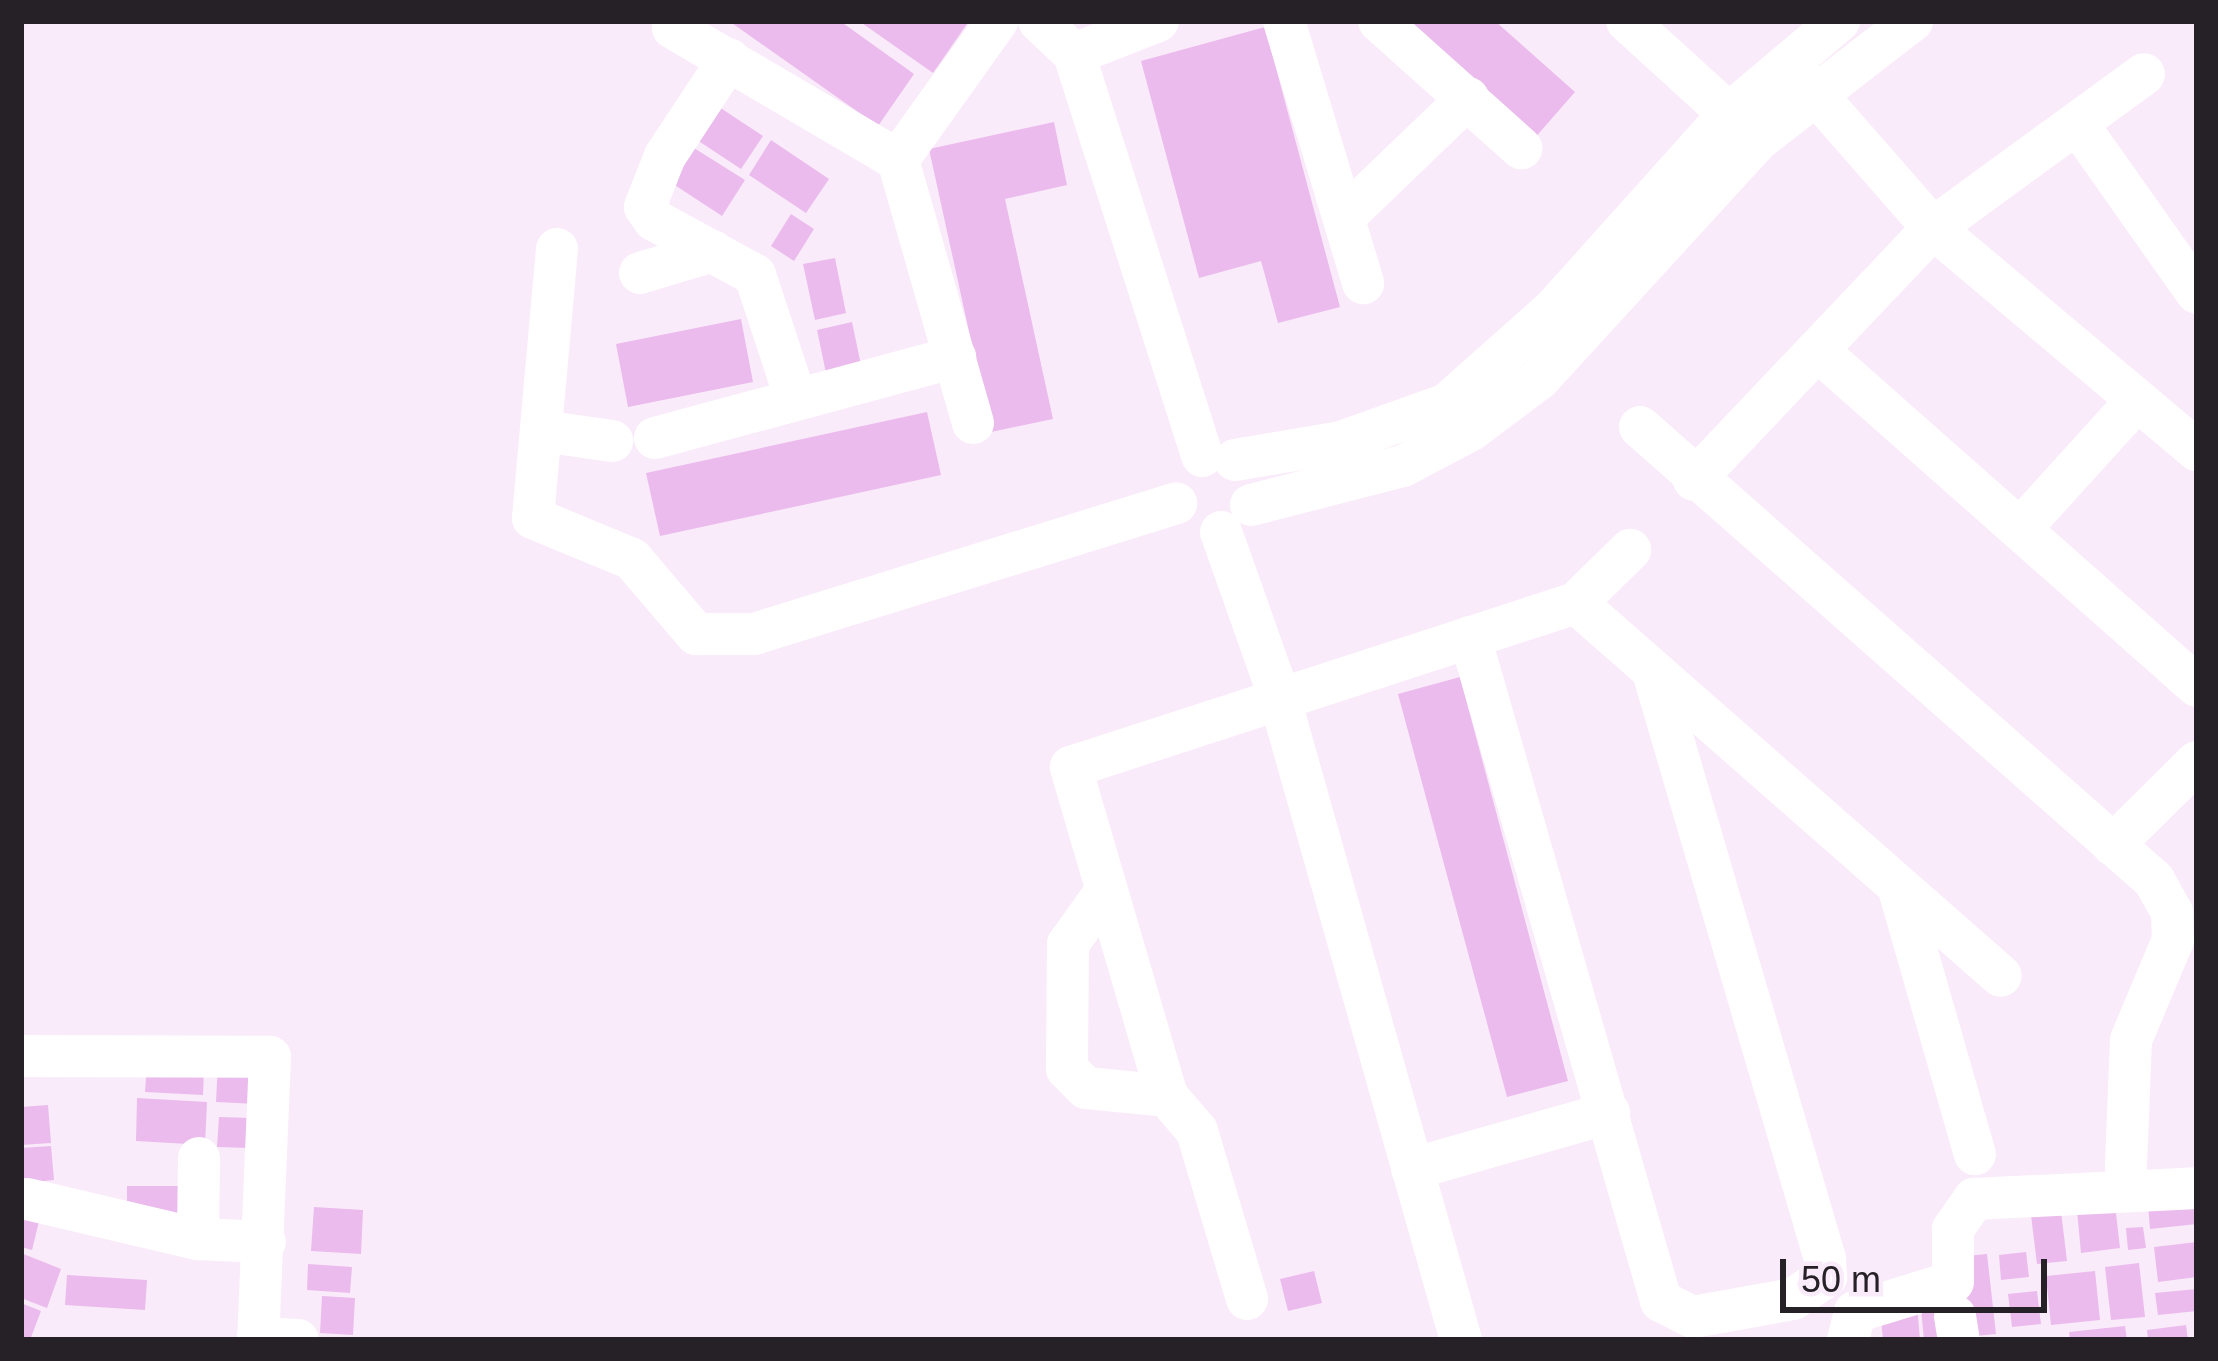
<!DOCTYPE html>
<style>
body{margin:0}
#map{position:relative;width:2218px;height:1361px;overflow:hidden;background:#faebfa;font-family:Arial,sans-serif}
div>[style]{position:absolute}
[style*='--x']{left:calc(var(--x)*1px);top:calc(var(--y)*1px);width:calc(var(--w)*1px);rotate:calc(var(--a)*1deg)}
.building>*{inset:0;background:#eabbec}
.minor>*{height:42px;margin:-21px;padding:0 21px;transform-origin:21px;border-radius:21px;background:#fff}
span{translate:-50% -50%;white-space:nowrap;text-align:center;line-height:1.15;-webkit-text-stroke:12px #faebfa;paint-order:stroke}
.frame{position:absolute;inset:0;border:24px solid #262126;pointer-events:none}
.scale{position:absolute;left:1780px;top:1259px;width:267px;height:54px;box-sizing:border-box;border:6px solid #262126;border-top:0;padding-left:15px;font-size:36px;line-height:42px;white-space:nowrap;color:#262126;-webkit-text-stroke:9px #faebfa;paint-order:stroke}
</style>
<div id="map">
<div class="building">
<div style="clip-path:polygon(729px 21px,840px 21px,914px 74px,878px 126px)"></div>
<div style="clip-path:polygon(859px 21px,969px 21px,933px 73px)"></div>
<div style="clip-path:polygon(1397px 21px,1495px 21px,1575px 92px,1533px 140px)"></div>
<div style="clip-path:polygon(1265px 27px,1340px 307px,1278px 323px,1261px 261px,1199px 278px,1141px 61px)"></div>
<div style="clip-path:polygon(719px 107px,763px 136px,741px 169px,697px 140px)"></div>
<div style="clip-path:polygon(1054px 122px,1067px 185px,1005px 199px,1053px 419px,991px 432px,929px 149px)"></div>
<div style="clip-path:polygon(771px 140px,829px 179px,806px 213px,749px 175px)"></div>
<div style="clip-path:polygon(686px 143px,745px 180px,722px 216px,664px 178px)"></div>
<div style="clip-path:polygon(791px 214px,814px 229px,794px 261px,771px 246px)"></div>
<div style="clip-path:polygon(835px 258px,846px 313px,815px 320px,803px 264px)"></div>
<div style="clip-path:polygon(741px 319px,753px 382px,628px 407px,616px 344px)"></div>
<div style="clip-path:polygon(852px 322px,861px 365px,826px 373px,817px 330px)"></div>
<div style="clip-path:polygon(927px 412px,941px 475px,660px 536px,646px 473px)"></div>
<div style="clip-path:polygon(1460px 677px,1568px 1081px,1507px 1097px,1398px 694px)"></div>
<div style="clip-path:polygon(218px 1061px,258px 1064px,256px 1104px,216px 1102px)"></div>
<div style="clip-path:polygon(147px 1065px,204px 1069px,203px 1095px,145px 1092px)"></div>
<div style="clip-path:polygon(137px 1098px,207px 1102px,205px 1145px,136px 1141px)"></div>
<div style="clip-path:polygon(48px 1105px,51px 1143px,21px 1145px,21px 1107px)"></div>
<div style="clip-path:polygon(219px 1117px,252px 1118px,250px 1148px,217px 1147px)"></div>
<div style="clip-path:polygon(51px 1146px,54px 1180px,21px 1183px,21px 1148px)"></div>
<div style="clip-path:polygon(127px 1186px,185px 1186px,185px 1220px,127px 1219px)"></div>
<div style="clip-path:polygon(2114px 1196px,2120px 1248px,2081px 1253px,2076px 1200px)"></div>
<div style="clip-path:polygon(2195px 1199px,2197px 1224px,2150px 1229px,2148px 1204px)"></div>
<div style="clip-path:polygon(2060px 1203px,2067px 1261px,2037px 1264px,2030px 1207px)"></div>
<div style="clip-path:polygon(21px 1204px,42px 1209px,32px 1250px,21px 1247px)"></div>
<div style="clip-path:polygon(314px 1207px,363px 1210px,361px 1254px,311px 1251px)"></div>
<div style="clip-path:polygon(2143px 1227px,2146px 1248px,2128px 1250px,2126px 1228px)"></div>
<div style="clip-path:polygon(2197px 1242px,2197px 1277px,2158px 1282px,2154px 1247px)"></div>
<div style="clip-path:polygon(2026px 1252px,2029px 1277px,2001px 1280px,1999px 1255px)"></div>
<div style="clip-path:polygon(21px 1253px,61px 1269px,47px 1308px,21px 1298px)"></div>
<div style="clip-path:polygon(1987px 1254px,1996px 1334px,1965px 1337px,1956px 1257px)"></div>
<div style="clip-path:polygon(2139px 1263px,2145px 1317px,2111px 1320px,2105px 1267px)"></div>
<div style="clip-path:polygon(308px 1264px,352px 1267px,350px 1293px,307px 1290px)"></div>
<div style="clip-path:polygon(1314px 1271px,1322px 1303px,1288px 1311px,1280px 1279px)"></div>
<div style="clip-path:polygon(2095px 1271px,2100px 1320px,2051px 1325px,2046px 1276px)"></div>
<div style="clip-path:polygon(67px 1275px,147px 1280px,145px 1310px,65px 1305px)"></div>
<div style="clip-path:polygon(2197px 1289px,2197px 1311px,2158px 1315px,2155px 1293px)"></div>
<div style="clip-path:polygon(2037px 1291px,2041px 1324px,2012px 1327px,2008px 1294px)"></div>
<div style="clip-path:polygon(322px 1296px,355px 1298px,353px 1335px,320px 1333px)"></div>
<div style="clip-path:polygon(21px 1303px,41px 1311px,30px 1340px,21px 1340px)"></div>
<div style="clip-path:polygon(1917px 1305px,1920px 1340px,1883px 1340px,1880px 1309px)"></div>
<div style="clip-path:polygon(1945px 1307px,1949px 1340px,1924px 1340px,1921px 1309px)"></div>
<div style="clip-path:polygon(2186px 1325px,2188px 1340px,2148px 1340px,2147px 1330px)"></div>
<div style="clip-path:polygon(2125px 1326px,2127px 1340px,2070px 1340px,2069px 1332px)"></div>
</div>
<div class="minor">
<div style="--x:1039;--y:21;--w:48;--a:43.3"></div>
<div style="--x:1074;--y:54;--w:422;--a:72.3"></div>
<div style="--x:1284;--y:21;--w:274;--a:73.2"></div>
<div style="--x:1379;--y:21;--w:191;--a:41.8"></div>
<div style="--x:1627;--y:21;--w:164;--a:42.3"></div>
<div style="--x:673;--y:28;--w:261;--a:30.4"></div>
<div style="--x:1074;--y:54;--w:90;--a:-21.4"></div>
<div style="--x:729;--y:59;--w:116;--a:123.4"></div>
<div style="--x:665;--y:156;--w:55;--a:111.4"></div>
<div style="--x:645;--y:207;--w:16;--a:55"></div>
<div style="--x:654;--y:220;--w:115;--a:28.6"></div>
<div style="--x:755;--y:275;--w:128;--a:71.8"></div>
<div style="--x:1799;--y:75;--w:203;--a:48.8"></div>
<div style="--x:1933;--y:228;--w:345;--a:40.1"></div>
<div style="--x:2079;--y:126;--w:204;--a:54.8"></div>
<div style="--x:1344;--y:217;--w:172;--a:-43.8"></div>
<div style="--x:557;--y:249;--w:270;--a:95.1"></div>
<div style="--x:533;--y:518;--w:107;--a:22.5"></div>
<div style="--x:632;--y:559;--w:99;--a:49.5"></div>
<div style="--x:696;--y:634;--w:58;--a:0"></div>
<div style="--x:754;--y:634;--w:442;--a:-17.2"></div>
<div style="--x:640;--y:273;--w:76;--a:-16.8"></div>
<div style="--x:1817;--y:350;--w:507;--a:41.48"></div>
<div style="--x:973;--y:423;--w:273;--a:-105.9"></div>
<div style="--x:898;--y:160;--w:171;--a:-54.5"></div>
<div style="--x:1640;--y:427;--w:685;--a:41.39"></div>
<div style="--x:2154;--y:880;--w:37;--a:61"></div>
<div style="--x:2172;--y:912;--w:28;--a:88"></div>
<div style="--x:2173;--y:940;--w:108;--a:112.8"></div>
<div style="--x:2131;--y:1040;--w:127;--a:92.3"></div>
<div style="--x:541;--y:431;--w:72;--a:8"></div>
<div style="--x:655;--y:438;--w:311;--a:-15.1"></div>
<div style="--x:1235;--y:460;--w:108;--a:-9.6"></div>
<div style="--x:1341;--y:442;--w:113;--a:-19.7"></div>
<div style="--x:1447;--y:404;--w:142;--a:-41.6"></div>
<div style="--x:1553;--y:310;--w:265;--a:-48.1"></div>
<div style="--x:1730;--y:113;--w:143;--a:-40.2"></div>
<div style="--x:1694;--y:480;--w:347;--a:-46.5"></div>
<div style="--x:1933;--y:228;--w:261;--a:-36.1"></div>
<div style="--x:1251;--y:505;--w:157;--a:-14.4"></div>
<div style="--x:1403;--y:466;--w:77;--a:-27.9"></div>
<div style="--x:1471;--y:430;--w:85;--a:-36.9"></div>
<div style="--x:1539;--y:379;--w:324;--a:-47.5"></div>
<div style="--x:1758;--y:140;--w:195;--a:-37.7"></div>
<div style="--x:2022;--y:527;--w:171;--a:-47.8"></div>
<div style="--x:1221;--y:532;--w:174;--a:70.5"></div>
<div style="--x:1279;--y:696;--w:669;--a:74.22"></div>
<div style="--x:1576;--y:603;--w:565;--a:41.27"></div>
<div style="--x:1470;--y:637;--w:691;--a:73.95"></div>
<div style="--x:1661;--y:1301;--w:36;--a:27"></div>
<div style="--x:1693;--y:1317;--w:102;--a:-10.2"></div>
<div style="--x:1793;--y:1299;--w:40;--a:-34"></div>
<div style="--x:1826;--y:1277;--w:18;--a:-93"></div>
<div style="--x:1825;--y:1259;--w:609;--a:-106.32"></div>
<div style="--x:2113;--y:845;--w:118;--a:-44.7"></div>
<div style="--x:1898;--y:886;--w:279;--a:74"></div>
<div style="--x:1106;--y:891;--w:65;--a:125.6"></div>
<div style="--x:1068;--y:944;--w:125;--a:90.5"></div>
<div style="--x:1067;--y:1069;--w:27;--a:45"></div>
<div style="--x:1086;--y:1088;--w:81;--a:5.6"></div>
<div style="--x:21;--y:1056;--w:249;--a:0.2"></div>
<div style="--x:270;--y:1057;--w:283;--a:92.4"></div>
<div style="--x:1412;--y:1169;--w:205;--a:-15.9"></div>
<div style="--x:27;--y:1199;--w:176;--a:13.2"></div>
<div style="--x:198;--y:1239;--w:67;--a:2.6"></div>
<div style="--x:198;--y:1239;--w:81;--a:-89.3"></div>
<div style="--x:1247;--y:1299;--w:175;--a:-106.6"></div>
<div style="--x:1197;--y:1131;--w:46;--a:-130.6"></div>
<div style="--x:1167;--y:1096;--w:343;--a:-106.3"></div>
<div style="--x:1071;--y:767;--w:531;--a:-17.99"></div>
<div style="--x:1576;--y:603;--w:76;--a:-44.5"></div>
<div style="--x:1955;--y:1316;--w:24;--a:81"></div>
<div style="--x:258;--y:1338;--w:40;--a:2.9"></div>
<div style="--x:1848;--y:1340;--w:29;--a:-76"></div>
<div style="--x:1855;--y:1312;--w:102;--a:-17"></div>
<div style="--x:1953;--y:1282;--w:53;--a:-90"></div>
<div style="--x:1953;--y:1229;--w:37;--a:-55"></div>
<div style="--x:1974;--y:1199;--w:223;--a:-2.8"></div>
</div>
<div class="frame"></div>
<div class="scale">50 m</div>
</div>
